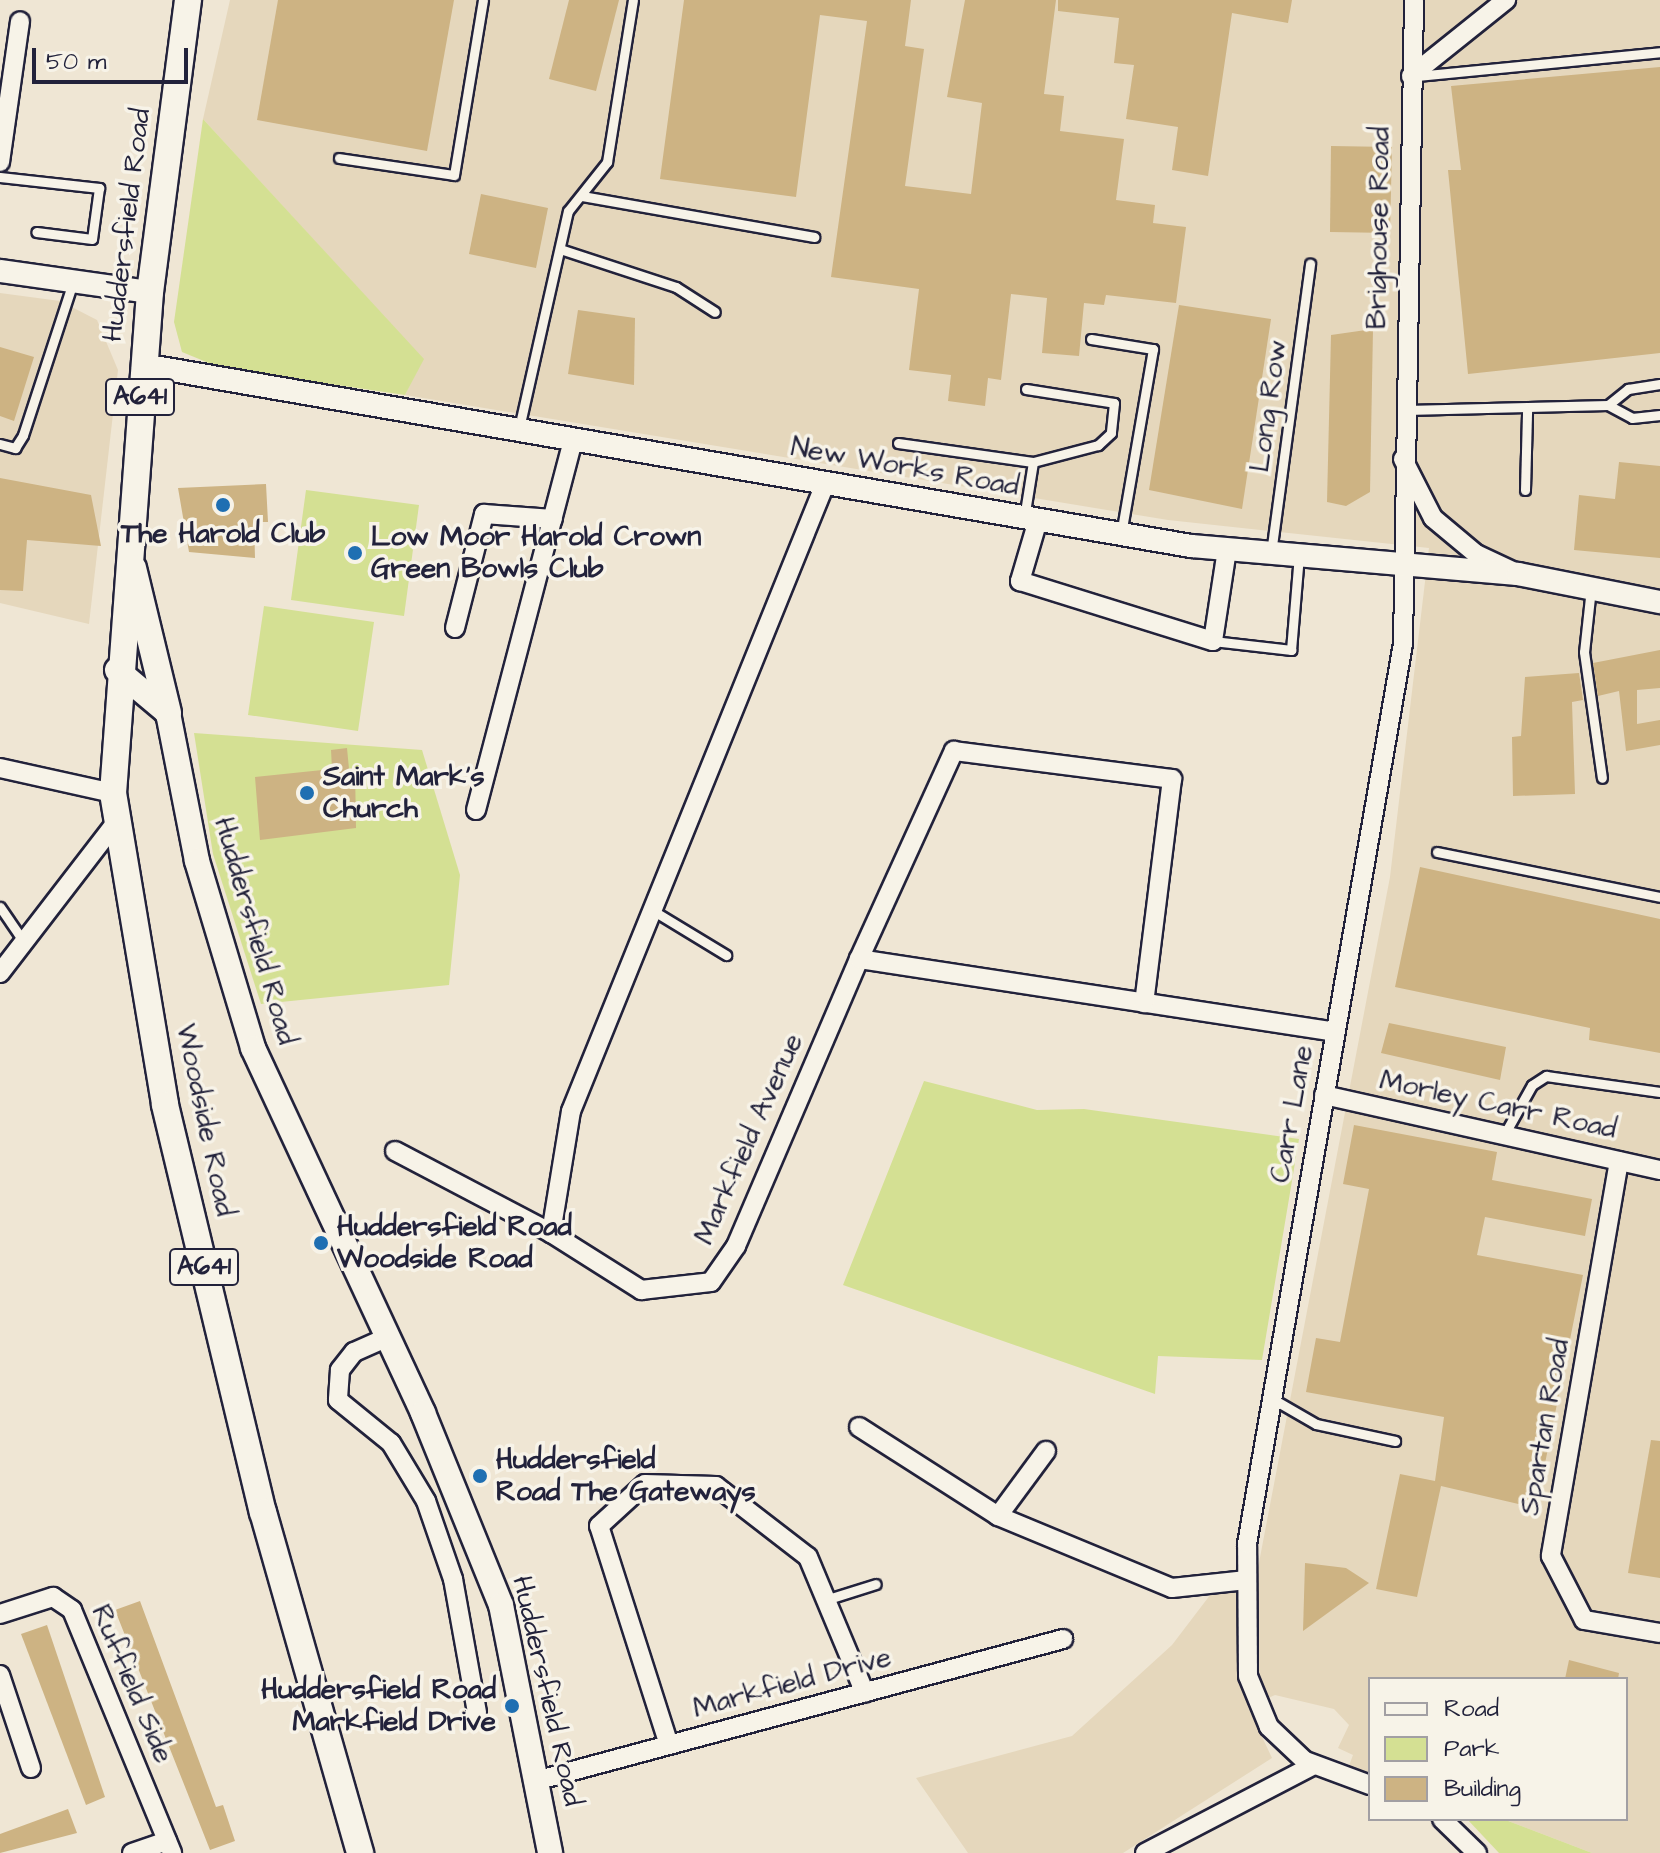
<!DOCTYPE html>
<style>
body{margin:0}
#map{position:relative;width:1660px;height:1853px;overflow:hidden;background:#efe6d4;font-family:"Architects Daughter",sans-serif}
div>[style]{position:absolute}
[style*='--x']{left:calc(var(--x)*1px);top:calc(var(--y)*1px);width:calc(var(--w)*1px);rotate:calc(var(--a)*1deg)}
.built>*{inset:0;background:#e5d7bc}
.green>*{inset:0;background:#d4e093}
.building>*{inset:0;background:#cdb383}
.roads{filter:drop-shadow(2px 0 #22223b) drop-shadow(-2px 0 #22223b) drop-shadow(0 2px #22223b) drop-shadow(0 -2px #22223b)}
.service>*{height:9px;margin:-4.5px;padding:0 4.5px;transform-origin:4.5px;border-radius:4.5px;background:#f7f3e8}
.minor>*{height:18px;margin:-9px;padding:0 9px;transform-origin:9px;border-radius:9px;background:#f7f3e8}
.tertiary>*{height:22px;margin:-11px;padding:0 11px;transform-origin:11px;border-radius:11px;background:#f7f3e8}
.secondary>*{height:24px;margin:-12px;padding:0 12px;transform-origin:12px;border-radius:12px;background:#f7f3e8}
.primary>*{height:26px;margin:-13px;padding:0 13px;transform-origin:13px;border-radius:13px;background:#f7f3e8}
.dots>*{width:22px;height:22px;translate:-50% -50%;box-sizing:border-box;border:4px solid #f7f3e8;border-radius:50%}
span{translate:-50% -50%;white-space:nowrap;text-align:center;line-height:1.15;-webkit-text-stroke:7px #f7f3e8;paint-order:stroke}
.shield-label span{padding:2px 6px;background:#f7f3e8;border:2px solid;border-radius:6px;-webkit-text-stroke-width:0}
.shield-label{font-size:26px;color:#22223b;font-weight:700}
.street-label{font-size:28px;color:#22223b}
.poi-label{font-size:28px;color:#22223b;font-weight:700}
.left{translate:0 -50%;text-align:left}
.right{translate:-100% -50%;text-align:right}
.legend{position:absolute;left:1368px;top:1677px;width:260px;height:144px;box-sizing:border-box;background:#f7f3e8;border:2px solid #a29fa3;margin:0;padding:10px 14px;list-style:none;font-size:24px;color:#22223b}
.legend li{display:flex;align-items:center;gap:16px;height:40px}
.legend b{width:40px;border:2px solid #a29fa3}
.scale{position:absolute;left:32px;top:48px;width:156px;height:36px;box-sizing:border-box;border:4px solid #22223b;border-top:0;padding-left:10px;font-size:24px;line-height:28px;white-space:nowrap;color:#22223b;-webkit-text-stroke:6px #f7f3e8;paint-order:stroke}
</style>
<div id="map">
<div class="built">
<div style="clip-path:polygon(230px 0,1660px 0,1660px 1853px,1592px 1853px,1503px 1819px,1626px 1819px,1626px 1679px,1370px 1679px,1370px 1776px,1347px 1771px,1353px 1755px,1338px 1748px,1349px 1725px,1334px 1709px,1275px 1695px,1248px 1707px,1272px 1758px,1123px 1853px,968px 1853px,916px 1778px,1072px 1736px,1172px 1645px,1220px 1582px,1257px 1573px,1390px 877px,1429px 548px,1168px 520px,405px 395px,423px 359px,203px 119px)"></div>
<div style="clip-path:polygon(0 293px,60px 301px,97px 320px,118px 370px,89px 624px,0 603px)"></div>
</div>
<div class="green">
<div style="clip-path:polygon(203px 119px,424px 359px,405px 395px,221px 368px,182px 352px,174px 322px)"></div>
<div style="clip-path:polygon(306px 490px,419px 505px,404px 616px,291px 600px)"></div>
<div style="clip-path:polygon(264px 606px,374px 622px,358px 731px,248px 715px)"></div>
<div style="clip-path:polygon(194px 733px,422px 750px,460px 875px,449px 985px,261px 1004px,213px 854px)"></div>
<div style="clip-path:polygon(924px 1081px,1037px 1110px,1084px 1109px,1299px 1139px,1262px 1360px,1158px 1356px,1155px 1394px,843px 1285px)"></div>
<div style="clip-path:polygon(1467px 1819px,1503px 1819px,1592px 1853px,1499px 1853px)"></div>
</div>
<div class="building">
<div style="clip-path:polygon(278px 0,454px 0,427px 151px,257px 120px)"></div>
<div style="clip-path:polygon(569px 0,619px 0,596px 91px,549px 79px)"></div>
<div style="clip-path:polygon(684px 0,911px 0,905px 46px,924px 49px,905px 186px,971px 194px,982px 103px,947px 97px,965px 0,1056px 0,1044px 94px,1064px 96px,1060px 131px,1124px 139px,1116px 200px,1155px 205px,1153px 223px,1186px 227px,1176px 303px,1106px 295px,1104px 305px,1084px 303px,1079px 356px,1042px 353px,1047px 298px,1011px 294px,1001px 380px,988px 378px,985px 406px,948px 401px,951px 375px,909px 370px,919px 289px,831px 277px,867px 21px,820px 15px,796px 197px,660px 179px)"></div>
<div style="clip-path:polygon(1058px 0,1292px 0,1288px 23px,1232px 13px,1208px 176px,1172px 170px,1178px 127px,1126px 119px,1134px 65px,1114px 63px,1119px 18px,1058px 11px)"></div>
<div style="clip-path:polygon(1660px 67px,1660px 353px,1468px 374px,1448px 170px,1461px 170px,1451px 86px)"></div>
<div style="clip-path:polygon(1331px 146px,1392px 147px,1390px 233px,1330px 232px)"></div>
<div style="clip-path:polygon(481px 194px,548px 208px,536px 268px,469px 254px)"></div>
<div style="clip-path:polygon(1179px 305px,1271px 319px,1242px 509px,1149px 490px)"></div>
<div style="clip-path:polygon(578px 310px,635px 318px,634px 385px,568px 374px)"></div>
<div style="clip-path:polygon(1373px 329px,1370px 492px,1346px 506px,1327px 502px,1331px 335px)"></div>
<div style="clip-path:polygon(0 347px,34px 357px,14px 421px,0 416px)"></div>
<div style="clip-path:polygon(1619px 462px,1660px 466px,1660px 558px,1574px 550px,1579px 495px,1615px 499px)"></div>
<div style="clip-path:polygon(0 478px,91px 495px,101px 546px,27px 540px,23px 591px,0 590px)"></div>
<div style="clip-path:polygon(266px 484px,268px 522px,254px 522px,255px 558px,189px 552px,178px 488px)"></div>
<div style="clip-path:polygon(1660px 650px,1660px 688px,1637px 690px,1637px 724px,1660px 720px,1660px 745px,1626px 751px,1619px 691px,1598px 696px,1593px 663px)"></div>
<div style="clip-path:polygon(1579px 673px,1583px 700px,1572px 702px,1575px 794px,1513px 796px,1512px 737px,1521px 736px,1525px 677px)"></div>
<div style="clip-path:polygon(347px 748px,349px 769px,355px 768px,356px 828px,260px 840px,255px 777px,332px 769px,331px 750px)"></div>
<div style="clip-path:polygon(1420px 867px,1660px 919px,1660px 1053px,1589px 1040px,1590px 1028px,1395px 987px)"></div>
<div style="clip-path:polygon(1389px 1023px,1506px 1047px,1500px 1080px,1381px 1053px)"></div>
<div style="clip-path:polygon(1354px 1125px,1497px 1152px,1492px 1180px,1592px 1199px,1585px 1236px,1485px 1217px,1477px 1255px,1583px 1275px,1536px 1508px,1441px 1486px,1417px 1597px,1376px 1589px,1400px 1474px,1435px 1481px,1444px 1417px,1306px 1392px,1316px 1338px,1340px 1342px,1369px 1189px,1343px 1184px)"></div>
<div style="clip-path:polygon(1651px 1440px,1660px 1441px,1660px 1578px,1628px 1573px)"></div>
<div style="clip-path:polygon(1305px 1563px,1346px 1568px,1369px 1583px,1303px 1631px)"></div>
<div style="clip-path:polygon(140px 1601px,216px 1807px,223px 1805px,235px 1841px,210px 1850px,115px 1610px)"></div>
<div style="clip-path:polygon(47px 1625px,105px 1797px,86px 1805px,21px 1634px)"></div>
<div style="clip-path:polygon(1569px 1660px,1619px 1673px,1618px 1679px,1565px 1679px)"></div>
<div style="clip-path:polygon(68px 1809px,77px 1833px,0 1853px,0 1834px)"></div>
</div>
<div class="roads">
<div class="service">
<div style="--x:1417;--y:76;--w:244;--a:-5.6"></div>
<div style="--x:339;--y:158;--w:116;--a:8.4"></div>
<div style="--x:454;--y:175;--w:177;--a:-80.6"></div>
<div style="--x:0;--y:177;--w:100;--a:6.3"></div>
<div style="--x:99;--y:188;--w:51;--a:97.8"></div>
<div style="--x:92;--y:239;--w:56;--a:-172.9"></div>
<div style="--x:582;--y:196;--w:236;--a:10"></div>
<div style="--x:560;--y:249;--w:122;--a:18.1"></div>
<div style="--x:676;--y:287;--w:46;--a:32.7"></div>
<div style="--x:1091;--y:339;--w:63;--a:9.2"></div>
<div style="--x:1153;--y:349;--w:188;--a:99.8"></div>
<div style="--x:1026;--y:389;--w:89;--a:9"></div>
<div style="--x:1114;--y:403;--w:30;--a:96"></div>
<div style="--x:1111;--y:433;--w:18;--a:137"></div>
<div style="--x:1098;--y:445;--w:67;--a:165.3"></div>
<div style="--x:1608;--y:405;--w:27;--a:28"></div>
<div style="--x:1632;--y:418;--w:28;--a:-6"></div>
<div style="--x:1406;--y:410;--w:202;--a:-1.4"></div>
<div style="--x:1608;--y:405;--w:26;--a:-39"></div>
<div style="--x:1628;--y:389;--w:32;--a:-9"></div>
<div style="--x:519;--y:428;--w:222;--a:-77.3"></div>
<div style="--x:568;--y:211;--w:63;--a:-51.5"></div>
<div style="--x:607;--y:162;--w:164;--a:-80.9"></div>
<div style="--x:898;--y:443;--w:136;--a:8"></div>
<div style="--x:1033;--y:462;--w:57;--a:99.1"></div>
<div style="--x:0;--y:444;--w:16;--a:15"></div>
<div style="--x:15;--y:448;--w:15;--a:-58"></div>
<div style="--x:23;--y:435;--w:161;--a:-71.9"></div>
<div style="--x:1525;--y:490;--w:79;--a:-88.5"></div>
<div style="--x:1271;--y:553;--w:292;--a:-82.3"></div>
<div style="--x:1591;--y:588;--w:64;--a:96.2"></div>
<div style="--x:1584;--y:652;--w:127;--a:81.9"></div>
<div style="--x:1213;--y:641;--w:79;--a:6.6"></div>
<div style="--x:1291;--y:650;--w:95;--a:-85.2"></div>
<div style="--x:1437;--y:852;--w:227;--a:11.4"></div>
<div style="--x:0;--y:907;--w:42;--a:55.6"></div>
<div style="--x:652;--y:910;--w:87;--a:31.3"></div>
<div style="--x:1504;--y:1135;--w:57;--a:-60.8"></div>
<div style="--x:1532;--y:1085;--w:17;--a:-33"></div>
<div style="--x:1546;--y:1076;--w:115;--a:8"></div>
<div style="--x:1271;--y:1398;--w:52;--a:30"></div>
<div style="--x:1316;--y:1424;--w:81;--a:12.1"></div>
<div style="--x:825;--y:1600;--w:53;--a:-17.4"></div>
</div>
<div class="minor">
<div style="--x:1411;--y:76;--w:122;--a:-38.7"></div>
<div style="--x:0;--y:162;--w:142;--a:-81.9"></div>
<div style="--x:1403;--y:459;--w:66;--a:63"></div>
<div style="--x:1433;--y:518;--w:56;--a:39.9"></div>
<div style="--x:1476;--y:554;--w:40;--a:25"></div>
<div style="--x:825;--y:484;--w:676;--a:112.05"></div>
<div style="--x:571;--y:1111;--w:124;--a:99.3"></div>
<div style="--x:551;--y:1233;--w:107;--a:32.3"></div>
<div style="--x:641;--y:1290;--w:70;--a:-6.5"></div>
<div style="--x:711;--y:1282;--w:44;--a:-55.2"></div>
<div style="--x:736;--y:1246;--w:312;--a:-66.8"></div>
<div style="--x:859;--y:959;--w:482;--a:8.7"></div>
<div style="--x:1038;--y:520;--w:64;--a:106.4"></div>
<div style="--x:1020;--y:581;--w:202;--a:17.3"></div>
<div style="--x:1213;--y:641;--w:92;--a:-81.3"></div>
<div style="--x:455;--y:628;--w:118;--a:-75.7"></div>
<div style="--x:484;--y:514;--w:69;--a:4.1"></div>
<div style="--x:0;--y:768;--w:116;--a:12.5"></div>
<div style="--x:476;--y:810;--w:382;--a:-75.3"></div>
<div style="--x:859;--y:959;--w:229;--a:-65.5"></div>
<div style="--x:954;--y:751;--w:220;--a:7.3"></div>
<div style="--x:1172;--y:779;--w:226;--a:97.1"></div>
<div style="--x:0;--y:973;--w:192;--a:-52.4"></div>
<div style="--x:1324;--y:1095;--w:344;--a:12.6"></div>
<div style="--x:395;--y:1151;--w:176;--a:27.7"></div>
<div style="--x:1619;--y:1161;--w:401;--a:99.8"></div>
<div style="--x:1551;--y:1556;--w:72;--a:62.7"></div>
<div style="--x:1584;--y:1620;--w:77;--a:9.7"></div>
<div style="--x:388;--y:1337;--w:37;--a:156"></div>
<div style="--x:354;--y:1352;--w:23;--a:128"></div>
<div style="--x:340;--y:1370;--w:30;--a:94"></div>
<div style="--x:338;--y:1400;--w:68;--a:39.1"></div>
<div style="--x:391;--y:1443;--w:68;--a:58.9"></div>
<div style="--x:426;--y:1501;--w:83;--a:70.9"></div>
<div style="--x:453;--y:1579;--w:136;--a:79.8"></div>
<div style="--x:859;--y:1427;--w:165;--a:32.6"></div>
<div style="--x:998;--y:1516;--w:188;--a:22.5"></div>
<div style="--x:1172;--y:1588;--w:75;--a:-6.1"></div>
<div style="--x:998;--y:1516;--w:81;--a:-53.6"></div>
<div style="--x:0;--y:1614;--w:56;--a:-17.8"></div>
<div style="--x:53;--y:1597;--w:23;--a:34"></div>
<div style="--x:72;--y:1610;--w:263;--a:67.6"></div>
<div style="--x:0;--y:1675;--w:98;--a:71.6"></div>
<div style="--x:669;--y:1745;--w:230;--a:-107.7"></div>
<div style="--x:599;--y:1526;--w:62;--a:-42.4"></div>
<div style="--x:645;--y:1484;--w:71;--a:1.6"></div>
<div style="--x:716;--y:1486;--w:116;--a:37.7"></div>
<div style="--x:808;--y:1557;--w:147;--a:67.3"></div>
<div style="--x:535;--y:1781;--w:547;--a:-15.05"></div>
<div style="--x:1370;--y:1785;--w:69;--a:-159.7"></div>
<div style="--x:1305;--y:1761;--w:50;--a:-136.6"></div>
<div style="--x:1269;--y:1727;--w:55;--a:-112.4"></div>
<div style="--x:1248;--y:1676;--w:132;--a:-90.4"></div>
<div style="--x:1247;--y:1544;--w:913;--a:-80.17"></div>
<div style="--x:1403;--y:644;--w:644;--a:-89.02"></div>
<div style="--x:1442;--y:1819;--w:49;--a:44.2"></div>
<div style="--x:132;--y:1853;--w:37;--a:-19"></div>
<div style="--x:1145;--y:1853;--w:191;--a:-27.5"></div>
</div>
<div class="tertiary">
<div style="--x:0;--y:271;--w:151;--a:8"></div>
<div style="--x:143;--y:365;--w:1064;--a:9.8"></div>
<div style="--x:1191;--y:546;--w:328;--a:4.9"></div>
<div style="--x:1518;--y:574;--w:145;--a:11.2"></div>
</div>
<div class="secondary">
<div style="--x:117;--y:670;--w:67;--a:40.1"></div>
<div style="--x:168;--y:713;--w:151;--a:78.9"></div>
<div style="--x:197;--y:861;--w:195;--a:73.3"></div>
<div style="--x:253;--y:1048;--w:403;--a:65"></div>
<div style="--x:423;--y:1413;--w:207;--a:67.9"></div>
<div style="--x:501;--y:1605;--w:253;--a:78.8"></div>
</div>
<div class="primary">
<div style="--x:188;--y:0;--w:294;--a:97.4"></div>
<div style="--x:150;--y:292;--w:502;--a:94.22"></div>
<div style="--x:113;--y:793;--w:316;--a:80.5"></div>
<div style="--x:165;--y:1105;--w:419;--a:76.5"></div>
<div style="--x:263;--y:1512;--w:355;--a:74.1"></div>
<div style="--x:133;--y:568;--w:149;--a:76.4"></div>
</div>
</div>
<div class="dots">
<div style="left:223px;top:505px;background:#1f6fb2"></div>
<div style="left:355px;top:553px;background:#1f6fb2"></div>
<div style="left:307px;top:793px;background:#1f6fb2"></div>
<div style="left:321px;top:1243px;background:#1f6fb2"></div>
<div style="left:480px;top:1476px;background:#1f6fb2"></div>
<div style="left:512px;top:1706px;background:#1f6fb2"></div>
</div>
<div class="shield-label">
<span style="left:140px;top:397px">A641</span>
<span style="left:204px;top:1267px">A641</span>
</div>
<div class="street-label">
<span style="left:127px;top:225px;rotate:-83deg">Huddersfield Road</span>
<span style="left:1379px;top:228px;rotate:-89deg">Brighouse Road</span>
<span style="left:1269px;top:406px;rotate:-82deg">Long Row</span>
<span style="left:905px;top:467px;rotate:10deg">New Works Road</span>
<span style="left:255px;top:931px;rotate:74deg">Huddersfield Road</span>
<span style="left:1498px;top:1105px;rotate:12deg">Morley Carr Road</span>
<span style="left:1292px;top:1114px;rotate:-80deg">Carr Lane</span>
<span style="left:205px;top:1120px;rotate:78deg">Woodside Road</span>
<span style="left:749px;top:1139px;rotate:-66deg">Markfield Avenue</span>
<span style="left:1545px;top:1427px;rotate:-80deg">Spartan Road</span>
<span style="left:792px;top:1683px;rotate:-15deg">Markfield Drive</span>
<span style="left:132px;top:1684px;rotate:67deg">Ruffield Side</span>
<span style="left:547px;top:1691px;rotate:77deg">Huddersfield Road</span>
</div>
<div class="poi-label">
<span style="left:223px;top:534px">The Harold Club</span>
<span class="left" style="left:371px;top:553px">Low Moor Harold Crown<br>Green Bowls Club</span>
<span class="left" style="left:323px;top:793px">Saint Mark's<br>Church</span>
<span class="left" style="left:337px;top:1243px">Huddersfield Road<br>Woodside Road</span>
<span class="left" style="left:496px;top:1476px">Huddersfield<br>Road The Gateways</span>
<span class="right" style="left:496px;top:1706px">Huddersfield Road<br>Markfield Drive</span>
</div>
<ul class="legend">
<li><b style="height:10px;background:#f7f3e8"></b>Road</li>
<li><b style="height:22px;background:#d4e093"></b>Park</li>
<li><b style="height:22px;background:#cdb383"></b>Building</li>
</ul>
<div class="scale">50 m</div>
</div>
